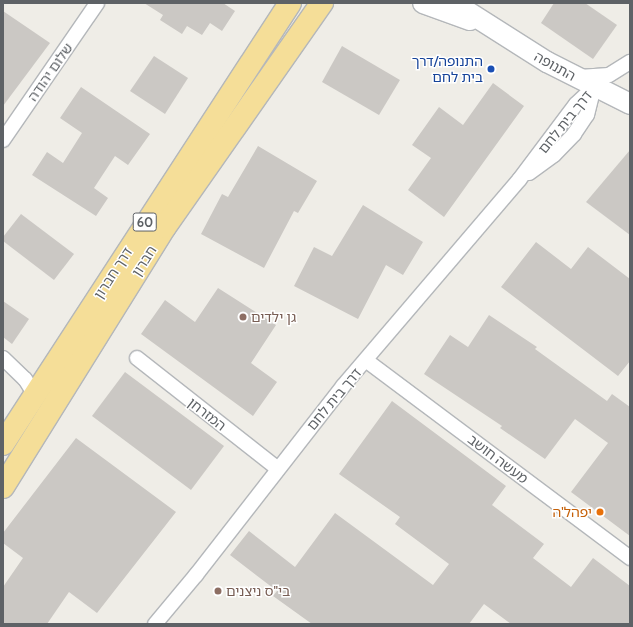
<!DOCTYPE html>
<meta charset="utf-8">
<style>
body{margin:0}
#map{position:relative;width:633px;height:627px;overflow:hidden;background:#efede7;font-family:Cabin,"Noto Sans Hebrew",sans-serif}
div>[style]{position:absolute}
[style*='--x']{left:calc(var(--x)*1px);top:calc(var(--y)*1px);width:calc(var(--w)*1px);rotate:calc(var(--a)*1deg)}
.building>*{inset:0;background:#cbc8c4}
.roads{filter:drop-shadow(1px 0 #b4b7ba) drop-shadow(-1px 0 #b4b7ba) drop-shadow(0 1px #b4b7ba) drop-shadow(0 -1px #b4b7ba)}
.street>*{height:14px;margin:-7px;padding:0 7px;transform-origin:7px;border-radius:7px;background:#fff}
.secondary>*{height:20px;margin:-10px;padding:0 10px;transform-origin:10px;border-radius:10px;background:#fff}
.highway>*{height:22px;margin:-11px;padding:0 11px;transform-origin:11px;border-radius:11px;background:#f5de98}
.dots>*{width:11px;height:11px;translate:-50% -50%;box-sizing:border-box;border:2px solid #fff;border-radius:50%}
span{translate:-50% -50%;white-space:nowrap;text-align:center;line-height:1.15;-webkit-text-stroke:3px #fff;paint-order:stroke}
.shield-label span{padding:1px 3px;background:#fff;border:1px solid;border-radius:3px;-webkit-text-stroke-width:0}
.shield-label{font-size:13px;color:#5e6266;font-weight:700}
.transit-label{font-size:14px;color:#164399}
.right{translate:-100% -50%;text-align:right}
.street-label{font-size:14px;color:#5e6266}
.education-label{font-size:14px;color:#785e54}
.left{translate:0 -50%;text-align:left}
.food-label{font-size:14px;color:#c56008}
.frame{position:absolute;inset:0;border:4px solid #5e6266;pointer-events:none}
</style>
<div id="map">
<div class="building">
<div style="clip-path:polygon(144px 3px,223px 3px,235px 11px,222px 31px,210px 23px,202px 35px,187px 26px,182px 34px,160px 20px,163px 15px)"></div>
<div style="clip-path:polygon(554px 3px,585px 3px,617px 25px,593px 59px,541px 23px)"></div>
<div style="clip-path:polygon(3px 11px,50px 43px,3px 106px)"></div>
<div style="clip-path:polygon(342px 46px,400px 80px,379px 115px,322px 82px)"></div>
<div style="clip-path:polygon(154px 56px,188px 78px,165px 114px,130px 91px)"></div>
<div style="clip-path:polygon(493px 83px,524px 106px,444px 217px,408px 190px,431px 158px,412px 145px,439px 107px,463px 125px)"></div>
<div style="clip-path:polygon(81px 87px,150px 134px,128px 165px,115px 156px,94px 188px,108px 198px,96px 216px,32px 175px,47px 152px,63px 163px,82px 133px,60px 118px)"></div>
<div style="clip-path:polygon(258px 146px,317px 181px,298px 213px,294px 211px,264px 268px,201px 234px,222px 194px,228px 197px)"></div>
<div style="clip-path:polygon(630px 150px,630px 235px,586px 202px)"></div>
<div style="clip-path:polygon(363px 205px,423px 242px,403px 275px,386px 265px,358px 319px,294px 286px,314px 247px,332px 256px)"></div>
<div style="clip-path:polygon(21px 214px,74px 254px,54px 280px,3px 241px,3px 237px)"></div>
<div style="clip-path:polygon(536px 242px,571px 269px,588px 247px,630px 279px,630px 361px,618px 376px,501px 287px)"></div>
<div style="clip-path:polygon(218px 288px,276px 325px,251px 363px,277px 382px,253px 416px,141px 334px,165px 300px,195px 322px)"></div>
<div style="clip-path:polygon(3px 301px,29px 319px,12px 344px,3px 337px)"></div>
<div style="clip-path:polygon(489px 315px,537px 347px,535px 349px,607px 401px,612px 394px,630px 407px,630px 536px,571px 492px,608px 443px,575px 419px,545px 459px,500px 428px,502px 426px,424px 374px,450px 335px,468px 347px)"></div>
<div style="clip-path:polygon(125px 372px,224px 446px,191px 490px,92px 416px)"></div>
<div style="clip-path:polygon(392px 401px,506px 486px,492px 505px,544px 544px,533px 558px,571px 587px,593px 558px,630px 586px,630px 624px,511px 624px,484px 604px,469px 624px,312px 624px,273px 596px,277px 591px,230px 555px,249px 531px,295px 567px,335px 513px,433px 585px,449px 564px,395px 524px,400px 517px,339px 474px)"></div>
<div style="clip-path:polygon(76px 438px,176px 512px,97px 613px,69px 592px,47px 624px,3px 624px,3px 587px,23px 558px,3px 543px,3px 533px)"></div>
</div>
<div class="roads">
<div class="street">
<div style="--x:579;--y:77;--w:30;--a:-4"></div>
<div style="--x:609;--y:75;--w:25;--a:-32"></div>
<div style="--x:3;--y:140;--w:166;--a:-55.5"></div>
<div style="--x:529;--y:173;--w:31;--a:-36"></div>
<div style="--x:554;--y:155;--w:29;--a:-46"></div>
<div style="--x:574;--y:134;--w:23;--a:-56"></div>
<div style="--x:587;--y:115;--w:29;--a:-76"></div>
<div style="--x:3;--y:358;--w:30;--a:44"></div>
<div style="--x:25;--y:379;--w:19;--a:58"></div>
<div style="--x:137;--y:358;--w:179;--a:38.2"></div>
<div style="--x:367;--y:361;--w:329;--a:36.8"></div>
<div style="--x:155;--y:624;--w:64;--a:-50.1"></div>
<div style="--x:196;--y:575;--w:239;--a:-52.1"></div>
<div style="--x:343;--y:386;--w:271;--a:-49.5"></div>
<div style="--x:519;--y:180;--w:95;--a:-53.1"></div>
<div style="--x:576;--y:104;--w:25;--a:-43"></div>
</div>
<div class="secondary">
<div style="--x:423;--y:3;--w:50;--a:19.9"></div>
<div style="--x:454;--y:3;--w:110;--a:32.4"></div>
<div style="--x:547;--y:62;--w:93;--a:26.8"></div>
</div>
<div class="highway">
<div style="--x:3;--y:444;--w:526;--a:-56.94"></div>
<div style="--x:3;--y:487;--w:306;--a:-58.1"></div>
<div style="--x:165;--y:227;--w:274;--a:-55"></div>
</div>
</div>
<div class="dots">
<div style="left:491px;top:69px;background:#1a4fb4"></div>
<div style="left:243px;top:317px;background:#8d6e63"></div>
<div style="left:600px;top:512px;background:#e8710a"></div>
<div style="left:218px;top:591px;background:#8d6e63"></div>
</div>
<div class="shield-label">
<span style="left:145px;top:222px">60</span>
</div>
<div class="transit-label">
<span class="right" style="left:483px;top:69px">התנופה/דרך<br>בית לחם</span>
</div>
<div class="street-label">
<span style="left:555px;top:66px;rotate:29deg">התנופה</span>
<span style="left:50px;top:72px;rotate:-55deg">שלום יהודה</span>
<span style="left:565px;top:122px;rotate:-51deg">דרך בית לחם</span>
<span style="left:144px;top:261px;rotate:-57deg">חברון</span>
<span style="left:113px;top:273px;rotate:-57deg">דרך חברון</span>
<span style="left:334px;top:399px;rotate:-50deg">דרך בית לחם</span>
<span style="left:207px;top:414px;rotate:38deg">המזרחן</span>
<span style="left:498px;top:459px;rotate:37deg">מעשה חושב</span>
</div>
<div class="education-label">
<span class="left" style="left:251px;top:317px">גן ילדים</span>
<span class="left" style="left:226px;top:591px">בי"ס ניצנים</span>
</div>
<div class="food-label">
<span class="right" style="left:592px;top:512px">יפהל'ה</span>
</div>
<div class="frame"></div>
</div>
